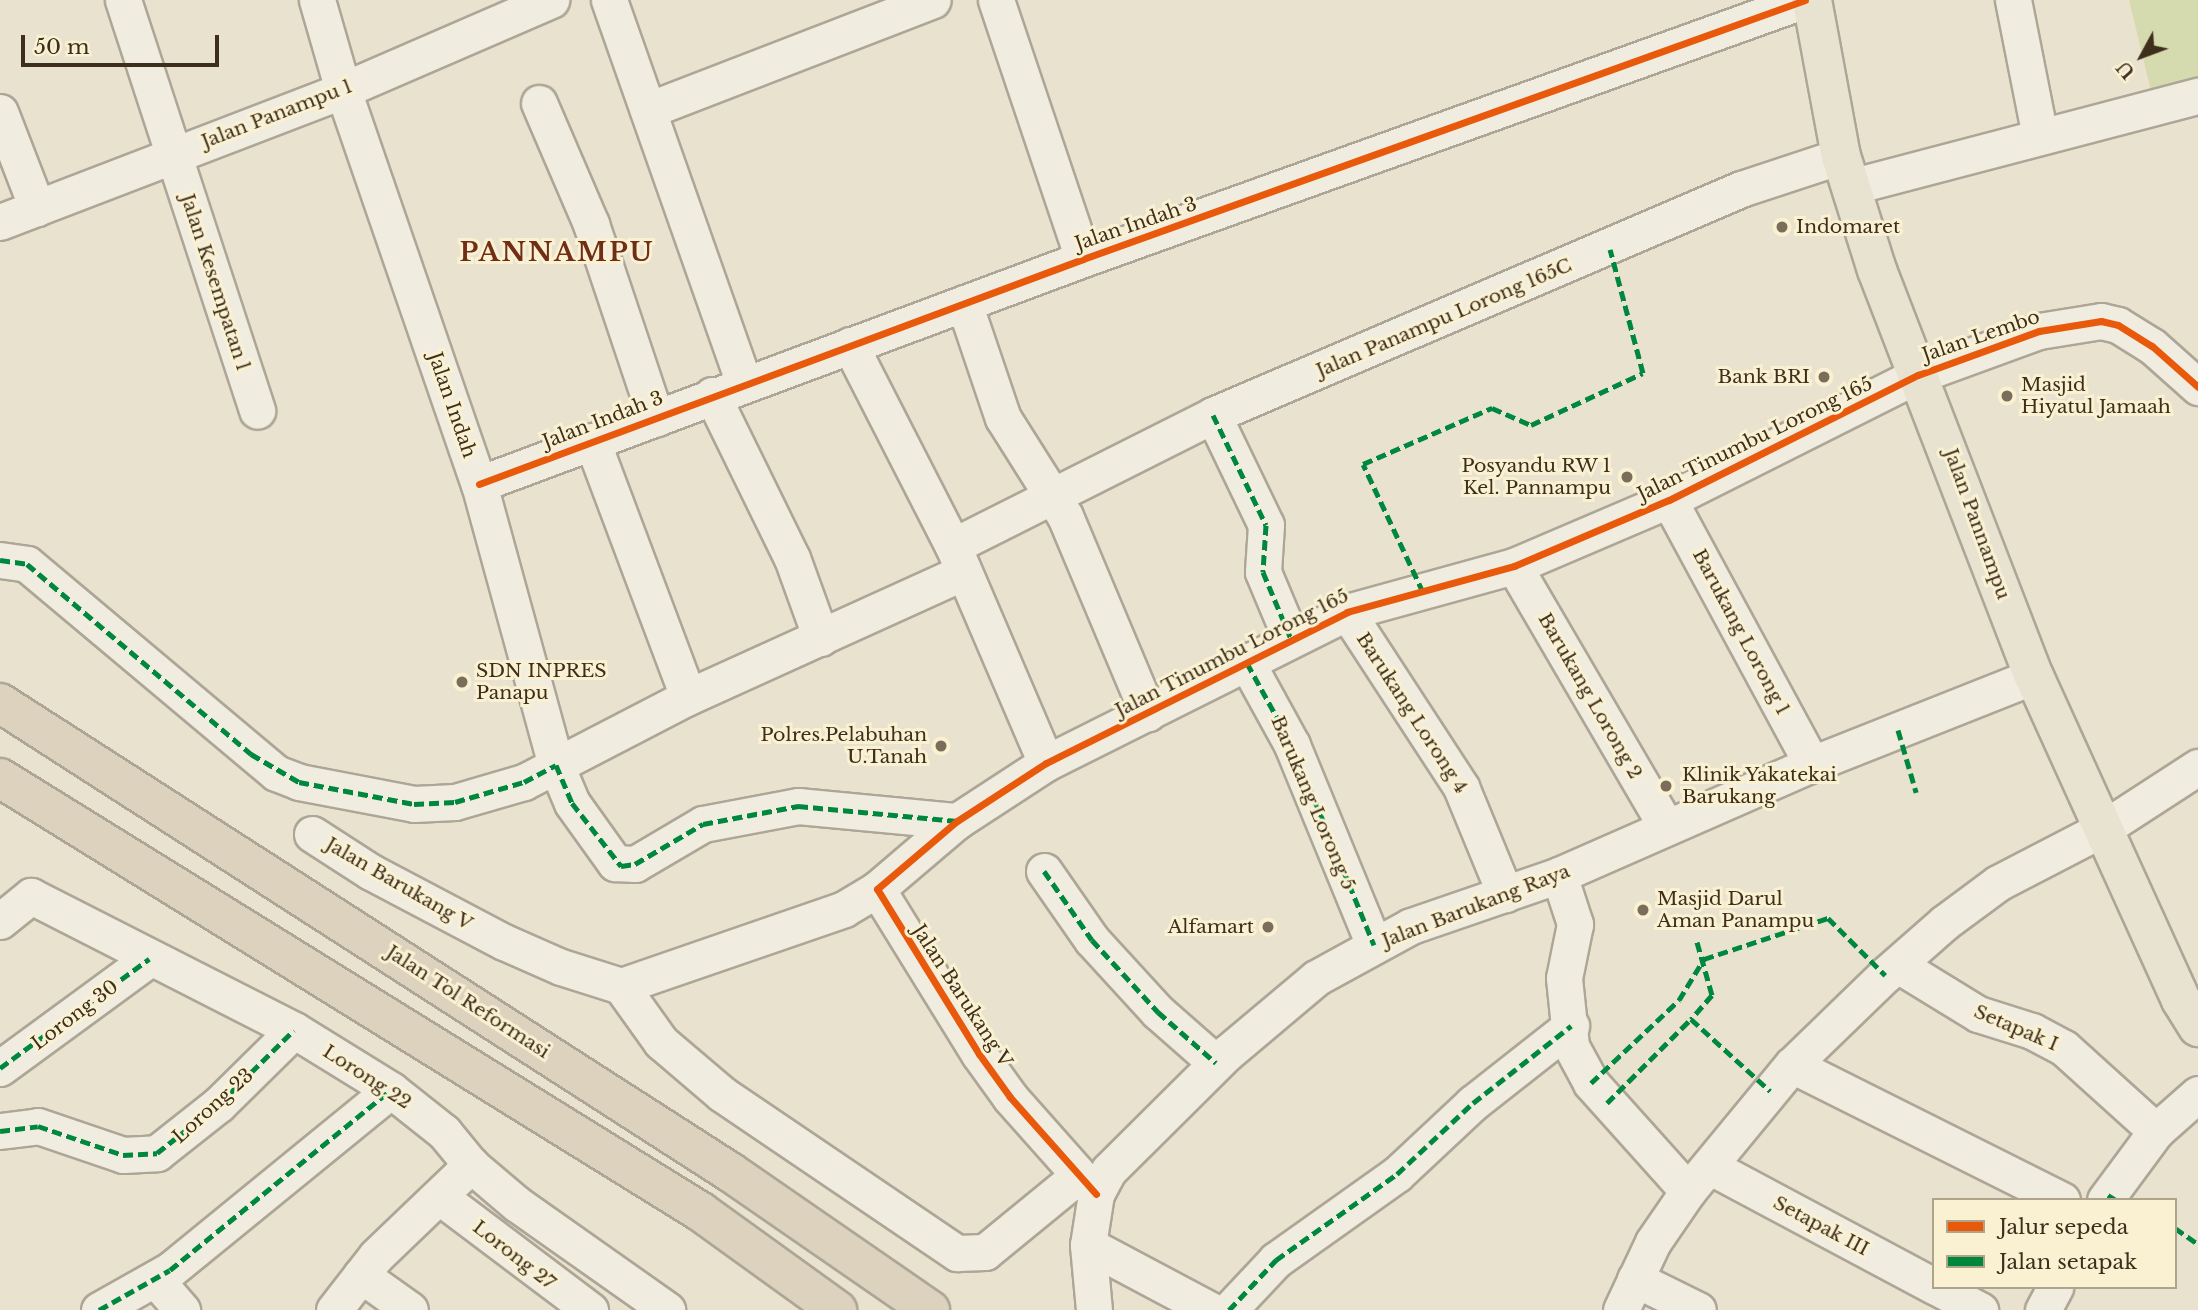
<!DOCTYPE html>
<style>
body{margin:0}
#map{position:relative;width:2198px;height:1310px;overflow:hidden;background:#e8e2ce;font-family:"Libre Baskerville",serif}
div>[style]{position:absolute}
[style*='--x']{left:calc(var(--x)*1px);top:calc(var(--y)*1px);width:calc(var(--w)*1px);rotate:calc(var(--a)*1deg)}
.green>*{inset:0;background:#d6daaf}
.roads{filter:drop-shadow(2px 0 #ada697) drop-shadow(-2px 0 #ada697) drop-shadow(0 2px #ada697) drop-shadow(0 -2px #ada697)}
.minor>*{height:35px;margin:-17.5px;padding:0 17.5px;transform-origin:17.5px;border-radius:17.5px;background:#f0ece0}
.major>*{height:38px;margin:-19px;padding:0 19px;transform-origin:19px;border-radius:19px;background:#e8e2d1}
.highway>*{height:38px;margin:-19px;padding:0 19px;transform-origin:19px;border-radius:19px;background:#dcd2be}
.quiet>*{height:5px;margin-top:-2.5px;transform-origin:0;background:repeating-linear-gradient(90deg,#00873e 0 10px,transparent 0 15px)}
.cycleway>*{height:7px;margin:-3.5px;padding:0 3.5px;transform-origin:3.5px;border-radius:3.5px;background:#e8590c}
.dots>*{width:19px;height:19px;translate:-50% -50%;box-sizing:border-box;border:4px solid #faf1d3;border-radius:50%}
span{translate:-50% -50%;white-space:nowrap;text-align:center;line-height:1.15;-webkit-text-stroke:6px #faf1d3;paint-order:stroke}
.street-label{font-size:19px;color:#3e2f1d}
.poi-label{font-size:19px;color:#3e2f1d}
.left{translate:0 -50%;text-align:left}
.right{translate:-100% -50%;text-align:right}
.district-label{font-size:26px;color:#712e17;font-weight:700;letter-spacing:2px}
.legend{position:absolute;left:1932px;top:1198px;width:245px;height:91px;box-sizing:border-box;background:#faf1d3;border:2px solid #afa38a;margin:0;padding:9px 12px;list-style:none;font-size:21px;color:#3e2f1d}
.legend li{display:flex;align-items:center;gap:14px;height:35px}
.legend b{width:35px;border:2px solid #afa38a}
.north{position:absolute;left:2107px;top:21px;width:70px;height:70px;-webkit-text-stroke:5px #faf1d3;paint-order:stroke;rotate:229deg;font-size:19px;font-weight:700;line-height:28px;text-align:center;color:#3e2f1d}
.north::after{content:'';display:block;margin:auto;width:24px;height:32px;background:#3e2f1d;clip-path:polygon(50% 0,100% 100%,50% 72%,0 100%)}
.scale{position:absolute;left:21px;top:35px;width:198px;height:32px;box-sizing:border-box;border:4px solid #3e2f1d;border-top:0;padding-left:9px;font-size:21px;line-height:24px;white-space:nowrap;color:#3e2f1d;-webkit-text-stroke:5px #faf1d3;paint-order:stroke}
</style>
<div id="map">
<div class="green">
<div style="clip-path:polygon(2129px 0,2198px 0,2198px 89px,2154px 103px)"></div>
</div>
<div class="roads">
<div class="minor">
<div style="--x:123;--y:0;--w:432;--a:71.9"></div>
<div style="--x:317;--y:0;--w:94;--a:73.9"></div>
<div style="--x:343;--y:90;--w:417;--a:71"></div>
<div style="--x:479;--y:484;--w:291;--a:74.7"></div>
<div style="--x:556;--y:765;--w:41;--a:67.2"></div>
<div style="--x:572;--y:803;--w:74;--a:54.4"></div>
<div style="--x:615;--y:863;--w:20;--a:3"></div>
<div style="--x:635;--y:864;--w:79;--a:-30.5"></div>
<div style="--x:703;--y:824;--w:97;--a:-10.7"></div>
<div style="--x:798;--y:806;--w:160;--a:5.4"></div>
<div style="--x:609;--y:0;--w:407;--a:70.6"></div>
<div style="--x:996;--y:0;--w:273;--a:71.4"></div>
<div style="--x:2013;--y:0;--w:139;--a:78.8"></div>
<div style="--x:539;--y:103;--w:132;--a:66.7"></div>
<div style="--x:591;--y:224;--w:205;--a:71.5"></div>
<div style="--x:648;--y:110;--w:305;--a:-21.1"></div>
<div style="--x:0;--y:112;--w:103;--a:68.9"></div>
<div style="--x:1850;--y:187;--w:360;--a:-14.7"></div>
<div style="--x:0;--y:222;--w:368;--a:-21"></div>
<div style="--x:343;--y:90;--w:227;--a:-23.4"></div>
<div style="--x:964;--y:303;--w:121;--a:71.3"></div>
<div style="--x:1003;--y:418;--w:116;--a:57.7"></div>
<div style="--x:1065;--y:516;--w:214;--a:67.2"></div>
<div style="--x:850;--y:345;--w:226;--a:62.9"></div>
<div style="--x:953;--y:546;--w:236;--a:66.8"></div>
<div style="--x:712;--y:395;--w:182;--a:63.9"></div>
<div style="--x:792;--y:558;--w:85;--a:70.1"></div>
<div style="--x:1213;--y:415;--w:122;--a:64.3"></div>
<div style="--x:1266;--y:525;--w:47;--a:93.7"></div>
<div style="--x:1263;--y:572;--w:73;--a:67.3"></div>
<div style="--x:592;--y:441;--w:273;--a:69.4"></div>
<div style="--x:479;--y:484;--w:645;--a:-20.43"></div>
<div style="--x:1083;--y:259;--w:767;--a:-19.73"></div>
<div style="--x:1669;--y:500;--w:300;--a:61.6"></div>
<div style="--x:953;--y:546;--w:291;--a:-26.7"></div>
<div style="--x:1213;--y:415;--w:574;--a:-23.17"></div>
<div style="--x:1741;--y:189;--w:105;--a:-18.3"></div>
<div style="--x:0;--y:560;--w:27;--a:8"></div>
<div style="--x:27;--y:564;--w:325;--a:40"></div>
<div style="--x:276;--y:773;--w:25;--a:21"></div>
<div style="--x:299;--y:782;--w:117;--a:10.8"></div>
<div style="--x:414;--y:804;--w:41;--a:-2.8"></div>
<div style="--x:455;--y:802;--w:72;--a:-16.2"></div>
<div style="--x:524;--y:782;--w:185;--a:-27.4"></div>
<div style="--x:688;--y:697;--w:302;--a:-24.4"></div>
<div style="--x:1514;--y:566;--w:301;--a:59.7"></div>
<div style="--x:1347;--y:612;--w:209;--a:56.9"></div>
<div style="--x:1461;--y:787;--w:116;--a:67.6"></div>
<div style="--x:1247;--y:663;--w:94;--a:61.2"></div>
<div style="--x:1292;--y:745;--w:216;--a:67.7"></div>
<div style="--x:312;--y:834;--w:70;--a:32.8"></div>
<div style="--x:371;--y:872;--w:150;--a:27.8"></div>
<div style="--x:504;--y:942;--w:62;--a:23.7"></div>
<div style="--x:561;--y:967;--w:63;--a:17.6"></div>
<div style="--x:621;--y:986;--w:236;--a:-19"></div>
<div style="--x:844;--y:909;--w:39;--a:-31"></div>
<div style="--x:1044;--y:871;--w:84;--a:55.2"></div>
<div style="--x:1092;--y:940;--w:98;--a:47.5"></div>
<div style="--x:1158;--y:1012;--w:77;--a:41.3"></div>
<div style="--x:1559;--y:875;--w:52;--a:71.9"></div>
<div style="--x:1575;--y:924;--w:55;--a:101.5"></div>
<div style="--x:1564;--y:978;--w:68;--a:84.1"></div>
<div style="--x:1571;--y:1046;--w:42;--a:61.6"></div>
<div style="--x:1591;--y:1083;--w:145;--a:48.1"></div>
<div style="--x:0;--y:921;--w:40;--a:-39"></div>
<div style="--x:31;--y:896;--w:295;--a:27"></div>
<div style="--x:294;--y:1030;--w:114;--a:31.7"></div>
<div style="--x:391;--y:1090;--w:68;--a:38.4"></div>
<div style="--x:444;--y:1132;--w:43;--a:50.7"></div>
<div style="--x:471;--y:1165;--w:60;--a:40.3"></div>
<div style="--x:517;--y:1204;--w:184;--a:35.2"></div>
<div style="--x:1898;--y:965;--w:94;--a:31.5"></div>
<div style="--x:1978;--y:1014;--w:57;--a:17.5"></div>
<div style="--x:2032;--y:1031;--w:36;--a:28"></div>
<div style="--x:2064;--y:1048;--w:124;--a:42.1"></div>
<div style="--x:621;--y:986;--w:69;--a:54.5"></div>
<div style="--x:661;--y:1042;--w:80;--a:40.4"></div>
<div style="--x:722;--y:1094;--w:284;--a:34.1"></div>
<div style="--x:957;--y:1253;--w:28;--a:-2"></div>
<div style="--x:985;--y:1252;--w:120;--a:-39.3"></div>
<div style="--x:1792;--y:1065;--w:302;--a:26.6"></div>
<div style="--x:0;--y:1068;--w:185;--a:-36.2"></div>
<div style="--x:0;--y:1131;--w:38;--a:-7"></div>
<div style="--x:38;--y:1126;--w:90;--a:18.8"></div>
<div style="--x:123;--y:1155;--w:34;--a:-3"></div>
<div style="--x:157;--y:1153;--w:79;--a:-38.3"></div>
<div style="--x:219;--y:1104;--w:105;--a:-44.6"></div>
<div style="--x:1709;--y:1166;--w:255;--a:28.1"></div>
<div style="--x:1096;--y:1194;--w:130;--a:-131.6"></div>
<div style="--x:1010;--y:1097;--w:53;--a:-125.8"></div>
<div style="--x:979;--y:1054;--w:194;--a:-121.7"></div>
<div style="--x:877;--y:889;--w:105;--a:-40.4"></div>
<div style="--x:957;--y:821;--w:106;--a:-33.1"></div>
<div style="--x:1046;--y:763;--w:337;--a:-26.6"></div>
<div style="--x:1347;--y:612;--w:173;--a:-15.4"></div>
<div style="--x:1514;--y:566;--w:168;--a:-23.1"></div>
<div style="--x:1669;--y:500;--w:279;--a:-26.7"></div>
<div style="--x:1918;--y:375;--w:129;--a:-20"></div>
<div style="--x:2039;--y:331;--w:63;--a:-9.2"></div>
<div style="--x:2101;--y:321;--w:17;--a:13"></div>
<div style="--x:2118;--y:325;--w:40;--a:32"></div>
<div style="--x:2152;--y:346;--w:62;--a:41.7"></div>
<div style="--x:440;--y:1197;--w:188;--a:37"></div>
<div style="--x:2105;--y:1200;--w:86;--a:-53.5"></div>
<div style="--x:2156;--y:1131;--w:56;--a:-41.4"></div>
<div style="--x:1088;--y:1245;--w:138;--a:28"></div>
<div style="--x:361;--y:1275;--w:60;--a:35.5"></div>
<div style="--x:1635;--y:1279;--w:70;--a:26.2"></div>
<div style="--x:156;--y:1280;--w:40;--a:49"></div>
<div style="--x:1936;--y:1287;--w:50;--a:27.6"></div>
<div style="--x:99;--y:1310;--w:81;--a:-29.4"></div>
<div style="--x:170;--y:1270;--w:285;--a:-39.2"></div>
<div style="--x:334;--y:1310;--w:68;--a:-52.1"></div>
<div style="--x:376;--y:1256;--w:132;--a:-43.8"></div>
<div style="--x:1094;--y:1310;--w:65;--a:-95.3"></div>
<div style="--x:1088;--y:1245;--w:52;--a:-81.1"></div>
<div style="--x:1096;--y:1194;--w:27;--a:-62"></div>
<div style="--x:1109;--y:1170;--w:166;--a:-44.8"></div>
<div style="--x:1227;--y:1053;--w:116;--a:-40.1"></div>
<div style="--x:1316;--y:978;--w:108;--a:-28.7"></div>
<div style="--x:1411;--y:926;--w:157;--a:-19"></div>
<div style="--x:1559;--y:875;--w:276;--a:-23.7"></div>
<div style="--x:1812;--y:764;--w:239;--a:-21.6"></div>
<div style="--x:1229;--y:1310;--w:69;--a:-46.8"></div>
<div style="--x:1276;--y:1260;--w:148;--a:-35.4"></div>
<div style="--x:1397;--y:1174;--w:104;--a:-43.1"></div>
<div style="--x:1473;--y:1103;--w:125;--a:-38.2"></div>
<div style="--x:1621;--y:1310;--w:75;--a:-64.8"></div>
<div style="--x:1653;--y:1242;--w:62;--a:-55.5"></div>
<div style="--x:1688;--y:1191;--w:163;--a:-50.5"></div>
<div style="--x:1792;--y:1065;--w:129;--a:-44.1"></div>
<div style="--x:1885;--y:975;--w:79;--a:-41.4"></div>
<div style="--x:1944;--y:923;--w:67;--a:-36.5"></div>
<div style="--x:1998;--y:883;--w:119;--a:-27.4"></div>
<div style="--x:2104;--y:828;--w:112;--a:-33"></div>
<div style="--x:2043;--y:1310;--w:26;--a:-62"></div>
</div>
<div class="major">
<div style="--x:1812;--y:0;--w:159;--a:79.5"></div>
<div style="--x:1841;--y:156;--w:120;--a:72.5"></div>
<div style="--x:1877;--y:270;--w:435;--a:68.9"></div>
<div style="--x:2034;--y:676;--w:356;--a:65.6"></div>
<div style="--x:2181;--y:1000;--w:32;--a:58"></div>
</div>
<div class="highway">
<div style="--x:0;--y:703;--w:868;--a:32.72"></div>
<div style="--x:730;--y:1172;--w:243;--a:34.6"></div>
<div style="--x:0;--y:778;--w:824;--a:31.76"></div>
<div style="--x:701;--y:1212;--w:168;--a:35.8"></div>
</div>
</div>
<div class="quiet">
<div style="--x:1213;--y:415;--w:122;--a:64.3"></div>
<div style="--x:1266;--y:525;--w:47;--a:93.7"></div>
<div style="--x:1263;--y:572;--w:73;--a:67.3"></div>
<div style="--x:0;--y:560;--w:27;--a:8"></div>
<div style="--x:27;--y:564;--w:294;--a:40.3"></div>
<div style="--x:251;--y:754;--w:56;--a:30.3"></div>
<div style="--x:299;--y:782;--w:117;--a:10.8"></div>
<div style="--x:414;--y:804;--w:41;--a:-2.8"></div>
<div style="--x:455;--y:802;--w:72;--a:-16.2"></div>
<div style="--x:524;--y:782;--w:36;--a:-28"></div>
<div style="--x:556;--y:765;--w:41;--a:67.2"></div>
<div style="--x:572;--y:803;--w:80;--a:52.1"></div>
<div style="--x:621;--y:866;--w:14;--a:-8"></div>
<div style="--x:635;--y:864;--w:79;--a:-30.5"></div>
<div style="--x:703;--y:824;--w:97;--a:-10.7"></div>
<div style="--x:798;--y:806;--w:160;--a:5.4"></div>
<div style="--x:1423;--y:592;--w:141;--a:-115.1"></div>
<div style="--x:1363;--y:464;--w:141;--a:-23.5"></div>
<div style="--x:1492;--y:408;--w:43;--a:23.6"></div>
<div style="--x:1531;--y:425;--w:123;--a:-24.9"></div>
<div style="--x:1643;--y:373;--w:128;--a:-104.9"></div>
<div style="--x:1247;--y:663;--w:94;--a:61.2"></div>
<div style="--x:1292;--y:745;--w:216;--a:67.7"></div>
<div style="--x:1898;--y:730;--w:65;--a:73.8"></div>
<div style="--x:1044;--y:871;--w:84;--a:55.2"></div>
<div style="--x:1092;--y:940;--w:98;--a:47.5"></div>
<div style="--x:1158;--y:1012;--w:77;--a:41.3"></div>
<div style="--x:1697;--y:942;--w:55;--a:74.2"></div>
<div style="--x:1712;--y:995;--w:32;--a:131"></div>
<div style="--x:1691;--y:1019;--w:107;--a:42.3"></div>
<div style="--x:0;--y:1068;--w:185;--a:-36.2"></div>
<div style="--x:1591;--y:1083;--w:121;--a:-43.3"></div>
<div style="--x:1679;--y:1000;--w:48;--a:-58.6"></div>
<div style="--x:1704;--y:959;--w:131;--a:-18.3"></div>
<div style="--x:1828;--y:918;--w:81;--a:45"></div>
<div style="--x:1607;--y:1103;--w:119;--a:-45"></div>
<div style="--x:0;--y:1131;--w:38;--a:-7"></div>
<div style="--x:38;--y:1126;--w:90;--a:18.8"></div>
<div style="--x:123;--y:1155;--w:34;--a:-3"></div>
<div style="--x:157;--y:1153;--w:79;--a:-38.3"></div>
<div style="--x:219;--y:1104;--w:105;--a:-44.6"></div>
<div style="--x:2108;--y:1195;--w:9;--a:32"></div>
<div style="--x:2175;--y:1228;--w:28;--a:35"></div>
<div style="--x:99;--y:1310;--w:81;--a:-29.4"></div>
<div style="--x:170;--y:1270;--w:285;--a:-39.2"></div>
<div style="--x:1229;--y:1310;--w:69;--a:-46.8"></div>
<div style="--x:1276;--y:1260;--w:148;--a:-35.4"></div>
<div style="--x:1397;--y:1174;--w:104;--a:-43.1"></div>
<div style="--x:1473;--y:1103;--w:125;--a:-38.2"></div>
</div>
<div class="cycleway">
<div style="--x:479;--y:484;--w:645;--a:-20.43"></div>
<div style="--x:1083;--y:259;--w:767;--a:-19.73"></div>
<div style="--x:1096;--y:1194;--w:130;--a:-131.6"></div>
<div style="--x:1010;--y:1097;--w:53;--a:-125.8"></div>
<div style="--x:979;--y:1054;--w:194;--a:-121.7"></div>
<div style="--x:877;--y:889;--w:105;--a:-40.4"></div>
<div style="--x:957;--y:821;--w:106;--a:-33.1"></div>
<div style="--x:1046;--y:763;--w:337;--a:-26.6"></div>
<div style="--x:1347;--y:612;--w:173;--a:-15.4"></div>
<div style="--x:1514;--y:566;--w:168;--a:-23.1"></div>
<div style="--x:1669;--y:500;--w:279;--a:-26.7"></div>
<div style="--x:1918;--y:375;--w:129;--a:-20"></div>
<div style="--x:2039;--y:331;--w:63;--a:-9.2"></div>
<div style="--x:2101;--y:321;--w:17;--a:13"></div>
<div style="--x:2118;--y:325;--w:40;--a:32"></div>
<div style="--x:2152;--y:346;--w:62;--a:41.7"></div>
</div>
<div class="dots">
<div style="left:1782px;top:227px;background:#7a6e5b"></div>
<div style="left:1824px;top:377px;background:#7a6e5b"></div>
<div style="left:2007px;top:396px;background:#7a6e5b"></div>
<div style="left:1627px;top:477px;background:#7a6e5b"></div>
<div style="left:462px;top:682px;background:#7a6e5b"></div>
<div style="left:941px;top:746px;background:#7a6e5b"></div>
<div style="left:1666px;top:786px;background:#7a6e5b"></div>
<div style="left:1643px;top:910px;background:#7a6e5b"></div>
<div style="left:1268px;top:927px;background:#7a6e5b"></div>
</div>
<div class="street-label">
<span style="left:277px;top:114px;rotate:-21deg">Jalan Panampu 1</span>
<span style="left:1136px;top:224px;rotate:-19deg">Jalan Indah 3</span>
<span style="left:215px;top:282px;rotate:72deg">Jalan Kesempatan l</span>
<span style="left:1444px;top:318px;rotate:-23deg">Jalan Panampu Lorong 165C</span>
<span style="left:1981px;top:336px;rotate:-19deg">Jalan Lembo</span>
<span style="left:452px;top:405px;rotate:71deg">Jalan Indah</span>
<span style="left:603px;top:420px;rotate:-21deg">Jalan Indah 3</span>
<span style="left:1755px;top:439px;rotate:-26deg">Jalan Tinumbu Lorong 165</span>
<span style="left:1977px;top:524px;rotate:70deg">Jalan Pannampu</span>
<span style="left:1741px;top:632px;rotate:62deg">Barukang Lorong 1</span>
<span style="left:1232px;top:653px;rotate:-27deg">Jalan Tinumbu Lorong 165</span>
<span style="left:1590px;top:696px;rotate:60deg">Barukang Lorong 2</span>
<span style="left:1412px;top:713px;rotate:57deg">Barukang Lorong 4</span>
<span style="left:1313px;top:803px;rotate:67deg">Barukang Lorong 5</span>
<span style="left:399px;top:884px;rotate:30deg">Jalan Barukang V</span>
<span style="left:1476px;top:906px;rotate:-21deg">Jalan Barukang Raya</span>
<span style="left:962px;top:996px;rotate:57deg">Jalan Barukang V</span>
<span style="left:468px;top:1002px;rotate:33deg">Jalan Tol Reformasi</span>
<span style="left:75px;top:1015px;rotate:-37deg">Lorong 30</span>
<span style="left:2016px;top:1028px;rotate:23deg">Setapak I</span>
<span style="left:367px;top:1077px;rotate:33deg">Lorong 22</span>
<span style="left:213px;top:1106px;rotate:-42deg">Lorong 23</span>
<span style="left:1821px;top:1226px;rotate:28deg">Setapak III</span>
<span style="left:514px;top:1255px;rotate:38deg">Lorong 27</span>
</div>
<div class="poi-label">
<span class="left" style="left:1796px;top:227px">Indomaret</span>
<span class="right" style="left:1810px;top:377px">Bank BRI</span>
<span class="left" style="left:2021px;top:396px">Masjid<br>Hiyatul Jamaah</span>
<span class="right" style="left:1611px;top:477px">Posyandu RW 1<br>Kel. Pannampu</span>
<span class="left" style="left:476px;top:682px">SDN INPRES<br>Panapu</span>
<span class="right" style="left:927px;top:746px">Polres.Pelabuhan<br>U.Tanah</span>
<span class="left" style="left:1682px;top:786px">Klinik Yakatekai<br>Barukang</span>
<span class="left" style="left:1657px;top:910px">Masjid Darul<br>Aman Panampu</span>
<span class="right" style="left:1254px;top:927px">Alfamart</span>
</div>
<div class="district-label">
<span style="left:557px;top:253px">PANNAMPU</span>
</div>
<ul class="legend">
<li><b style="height:9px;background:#e8590c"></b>Jalur sepeda</li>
<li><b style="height:9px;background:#00873e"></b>Jalan setapak</li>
</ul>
<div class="north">U</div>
<div class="scale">50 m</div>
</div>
